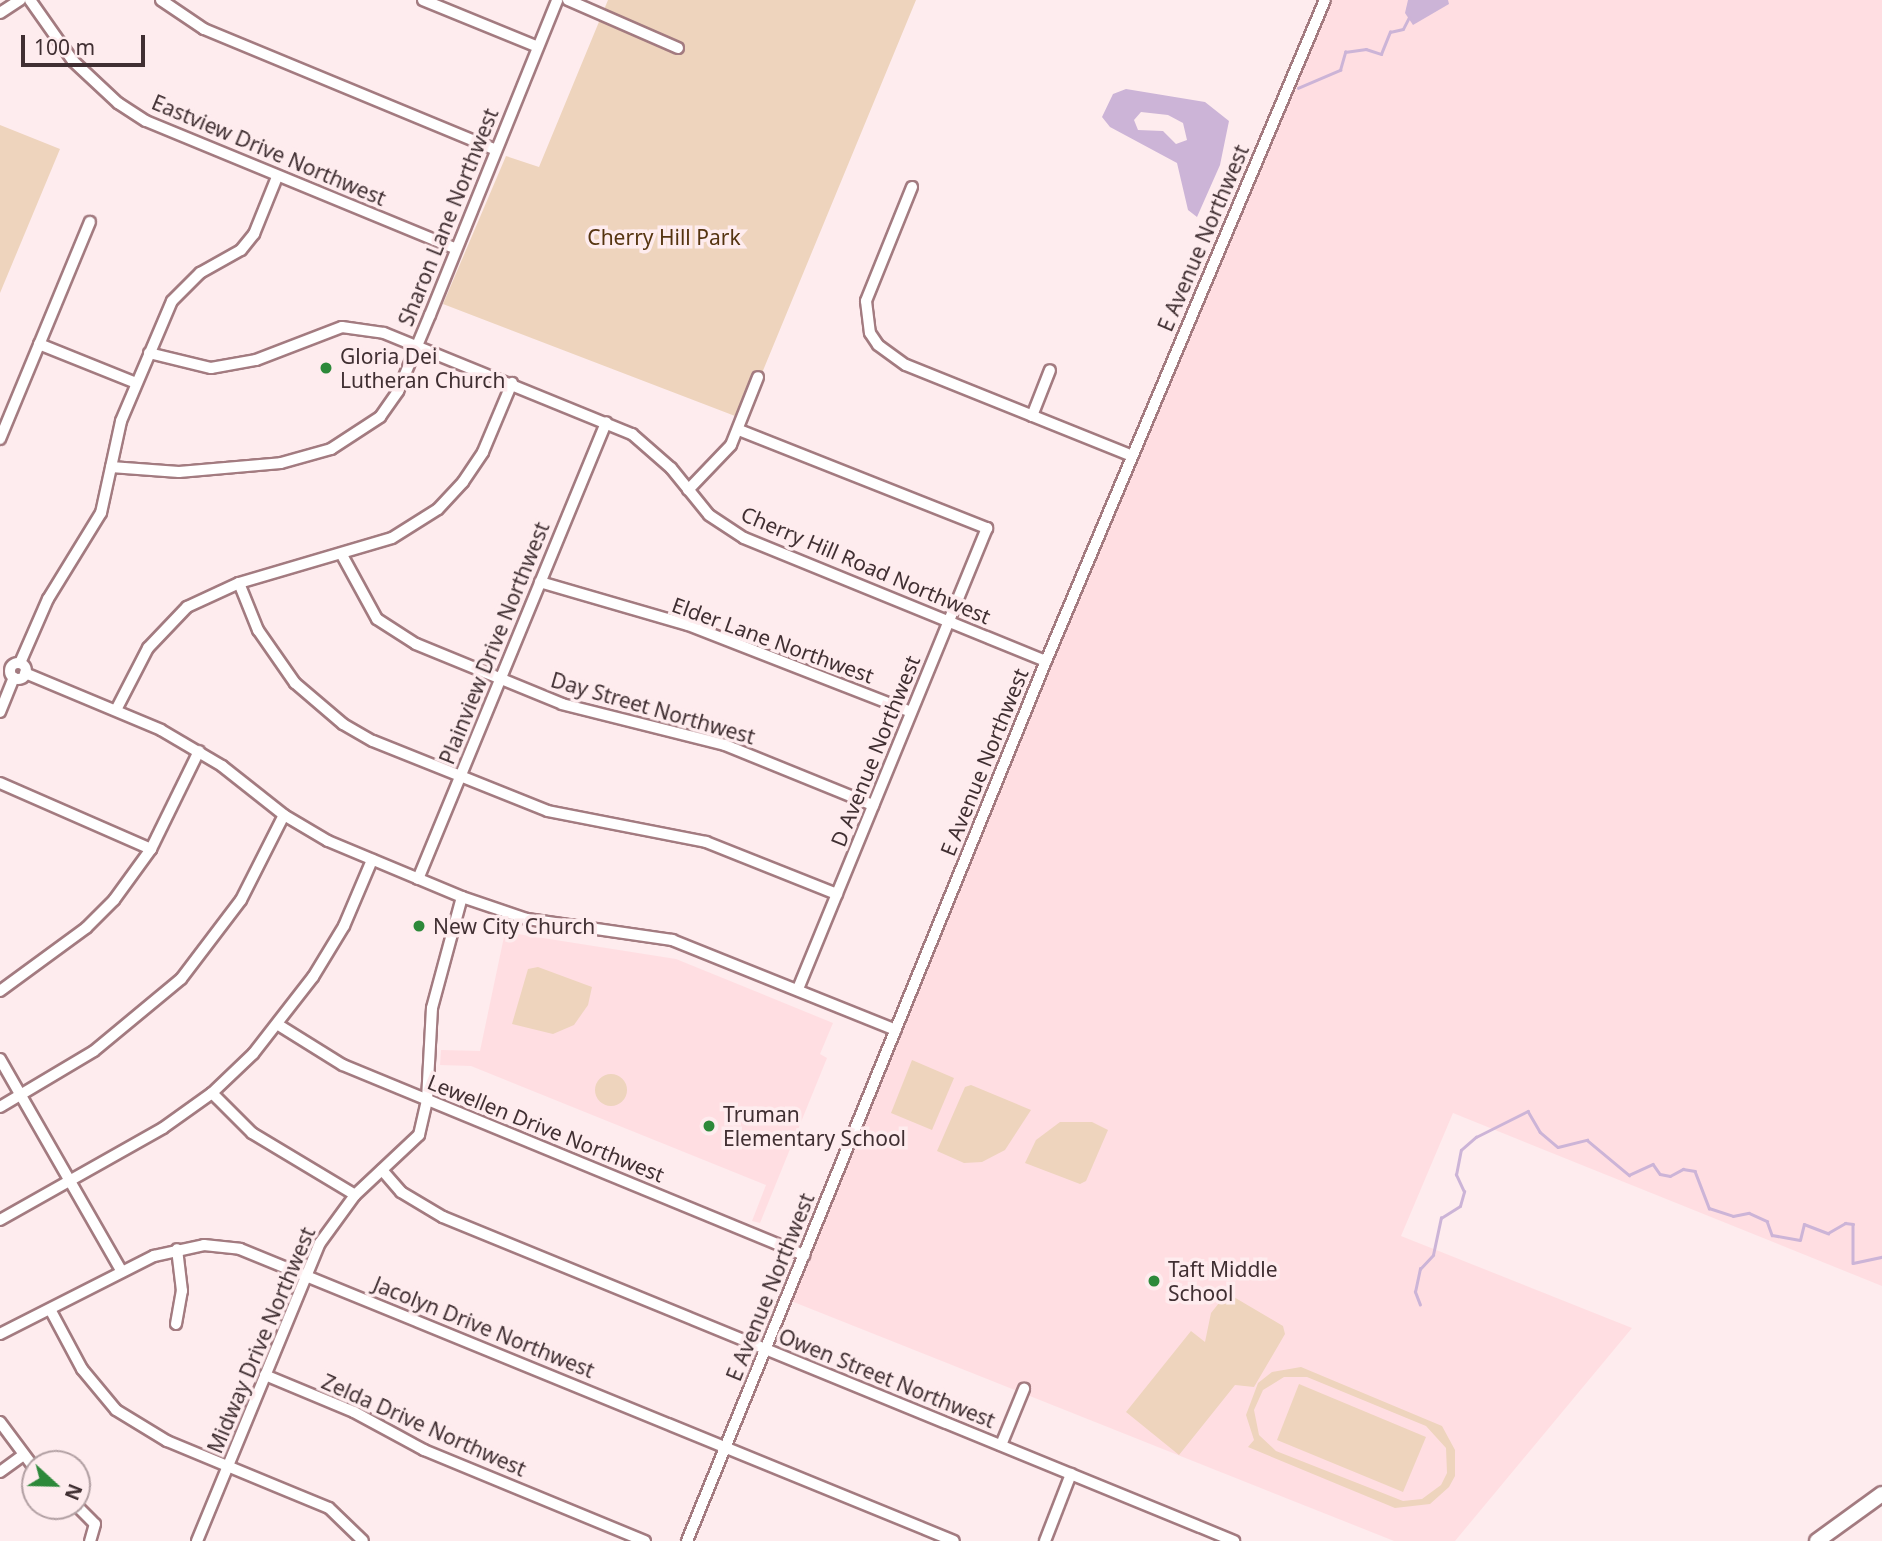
<!DOCTYPE html>
<style>
body{margin:0}
#map{position:relative;width:1882px;height:1541px;overflow:hidden;background:#feecee;font-family:"Noto Sans",sans-serif}
div>[style]{position:absolute}
[style*='--x']{left:calc(var(--x)*1px);top:calc(var(--y)*1px);width:calc(var(--w)*1px);rotate:calc(var(--a)*1deg)}
.built>*{inset:0;background:#ffdee2}
.green>*{inset:0;background:#eed4bd}
.round{border-radius:50%}
.water>*{inset:0;background:#ccb4d7}
.stream>*{height:2.5px;margin:-1.25px;padding:0 1.25px;transform-origin:1.25px;border-radius:1.25px;background:#ccb4d7}
.roads{filter:drop-shadow(2px 0 #a37b80) drop-shadow(-2px 0 #a37b80) drop-shadow(0 2px #a37b80) drop-shadow(0 -2px #a37b80)}
.minor>*{height:10px;margin:-5px;padding:0 5px;transform-origin:5px;border-radius:5px;background:#fff}
.minor>.ring{margin:-5px;padding:0;box-sizing:content-box;background:none;border:10px solid #fff;border-radius:50%}
.major>*{height:14px;margin:-7px;padding:0 7px;transform-origin:7px;border-radius:7px;background:#fff}
.dots>*{width:19px;height:19px;translate:-50% -50%;box-sizing:border-box;border:4px solid #feecee;border-radius:50%}
span{translate:-50% -50%;white-space:nowrap;text-align:center;line-height:1.15;-webkit-text-stroke:7px #feecee;paint-order:stroke}
.street-label{font-size:21px;color:#402f32}
.park-label{font-size:21px;color:#553410}
.poi-label{font-size:21px;color:#402f32}
.left{translate:0 -50%;text-align:left}
.north{position:absolute;left:21px;top:1450px;width:70px;height:70px;box-sizing:border-box;background:#feecee;border:2px solid #b2a0a3;border-radius:50%;rotate:112deg;font-size:19px;font-weight:700;line-height:28px;text-align:center;color:#402f32}
.north::after{content:'';display:block;margin:auto;width:24px;height:32px;background:#2d893a;clip-path:polygon(50% 0,100% 100%,50% 72%,0 100%)}
.scale{position:absolute;left:21px;top:35px;width:124px;height:32px;box-sizing:border-box;border:4px solid #402f32;border-top:0;padding-left:9px;font-size:21px;line-height:24px;white-space:nowrap;color:#402f32;-webkit-text-stroke:5px #feecee;paint-order:stroke}
</style>
<div id="map">
<div class="built">
<div style="clip-path:polygon(1325px 0,1882px 0,1882px 1286px,1453px 1113px,1401px 1236px,1632px 1328px,1455px 1541px,1394px 1541px,786px 1299px)"></div>
<div style="clip-path:polygon(505px 932px,676px 959px,833px 1023px,820px 1054px,827px 1058px,760px 1223px,752px 1221px,766px 1185px,471px 1066px,440px 1065px,441px 1050px,480px 1051px)"></div>
</div>
<div class="green">
<div style="clip-path:polygon(608px 0,916px 0,762px 373px,755px 372px,735px 416px,443px 304px,506px 156px,539px 167px)"></div>
<div style="clip-path:polygon(0 125px,60px 149px,0 293px)"></div>
<div style="clip-path:polygon(538px 967px,592px 987px,588px 1005px,574px 1025px,553px 1034px,512px 1024px,528px 969px)"></div>
<div style="clip-path:polygon(912px 1060px,954px 1078px,932px 1130px,891px 1113px)"></div>
<div class="round" style="left:595px;top:1074px;width:32px;height:32px"></div>
<div style="clip-path:polygon(971px 1085px,1031px 1110px,1005px 1150px,982px 1162px,964px 1163px,937px 1151px,965px 1087px)"></div>
<div style="clip-path:polygon(1060px 1122px,1092px 1122px,1108px 1130px,1086px 1181px,1080px 1184px,1025px 1163px,1036px 1140px)"></div>
<div style="clip-path:polygon(1227px 1293px,1283px 1326px,1285px 1334px,1254px 1387px,1235px 1385px,1179px 1455px,1126px 1412px,1191px 1331px,1205px 1342px,1211px 1313px)"></div>
<div style="clip-path:polygon(evenodd,1301px 1367px,1442px 1426px,1455px 1450px,1455px 1476px,1449px 1487px,1430px 1504px,1395px 1508px,1248px 1447px,1254px 1440px,1246px 1415px,1258px 1383px,1272px 1372px,1301px 1367px,1284px 1377px,1307px 1377px,1426px 1426px,1446px 1448px,1447px 1473px,1441px 1485px,1422px 1499px,1403px 1501px,1276px 1451px,1259px 1435px,1254px 1410px,1263px 1390px,1284px 1377px)"></div>
<div style="clip-path:polygon(1299px 1384px,1426px 1437px,1403px 1492px,1277px 1440px)"></div>
</div>
<div class="water">
<div style="clip-path:polygon(1408px 0,1448px 0,1449px 4px,1413px 25px,1405px 13px)"></div>
<div style="clip-path:polygon(evenodd,1126px 89px,1205px 102px,1229px 121px,1220px 165px,1197px 217px,1188px 210px,1177px 163px,1110px 127px,1102px 117px,1113px 94px,1126px 89px,1141px 112px,1168px 115px,1183px 123px,1187px 140px,1176px 144px,1163px 131px,1138px 130px,1134px 120px,1141px 112px)"></div>
</div>
<div class="stream">
<div style="--x:1298;--y:88;--w:46;--a:-23.2"></div>
<div style="--x:1340;--y:70;--w:19;--a:-74"></div>
<div style="--x:1345;--y:52;--w:21;--a:-8"></div>
<div style="--x:1366;--y:49;--w:16;--a:18"></div>
<div style="--x:1381;--y:54;--w:24;--a:-68"></div>
<div style="--x:1390;--y:32;--w:13;--a:-13"></div>
<div style="--x:1403;--y:29;--w:13;--a:-63"></div>
<div style="--x:1420;--y:1305;--w:14;--a:-111"></div>
<div style="--x:1415;--y:1292;--w:24;--a:-78"></div>
<div style="--x:1420;--y:1269;--w:19;--a:-47"></div>
<div style="--x:1433;--y:1255;--w:38;--a:-78"></div>
<div style="--x:1441;--y:1218;--w:22;--a:-32"></div>
<div style="--x:1460;--y:1206;--w:15;--a:-74"></div>
<div style="--x:1464;--y:1192;--w:19;--a:-115"></div>
<div style="--x:1456;--y:1175;--w:25;--a:-79"></div>
<div style="--x:1461;--y:1150;--w:20;--a:-41"></div>
<div style="--x:1476;--y:1137;--w:58;--a:-26.6"></div>
<div style="--x:1528;--y:1111;--w:24;--a:60"></div>
<div style="--x:1540;--y:1132;--w:23;--a:40"></div>
<div style="--x:1558;--y:1147;--w:30;--a:-14"></div>
<div style="--x:1587;--y:1140;--w:55;--a:39.8"></div>
<div style="--x:1629;--y:1175;--w:26;--a:-25"></div>
<div style="--x:1653;--y:1164;--w:12;--a:55"></div>
<div style="--x:1660;--y:1174;--w:10;--a:11"></div>
<div style="--x:1670;--y:1176;--w:15;--a:-28"></div>
<div style="--x:1683;--y:1169;--w:12;--a:9"></div>
<div style="--x:1695;--y:1171;--w:40;--a:69"></div>
<div style="--x:1709;--y:1208;--w:25;--a:18"></div>
<div style="--x:1733;--y:1216;--w:16;--a:-11"></div>
<div style="--x:1749;--y:1213;--w:20;--a:24"></div>
<div style="--x:1767;--y:1221;--w:15;--a:70"></div>
<div style="--x:1772;--y:1235;--w:28;--a:10"></div>
<div style="--x:1800;--y:1240;--w:16;--a:-76"></div>
<div style="--x:1804;--y:1224;--w:26;--a:21"></div>
<div style="--x:1828;--y:1233;--w:20;--a:-30"></div>
<div style="--x:1845;--y:1223;--w:8;--a:7"></div>
<div style="--x:1853;--y:1224;--w:39;--a:90"></div>
<div style="--x:1853;--y:1263;--w:30;--a:-12"></div>
</div>
<div class="roads">
<div class="minor">
<div style="--x:30;--y:0;--w:75;--a:54.8"></div>
<div style="--x:73;--y:61;--w:62;--a:43"></div>
<div style="--x:118;--y:103;--w:33;--a:33"></div>
<div style="--x:146;--y:121;--w:335;--a:22.4"></div>
<div style="--x:161;--y:0;--w:52;--a:34"></div>
<div style="--x:204;--y:29;--w:316;--a:22.5"></div>
<div style="--x:423;--y:0;--w:124;--a:22.2"></div>
<div style="--x:568;--y:0;--w:120;--a:23.6"></div>
<div style="--x:0;--y:13;--w:24;--a:-33"></div>
<div style="--x:912;--y:187;--w:123;--a:112"></div>
<div style="--x:866;--y:301;--w:32;--a:83"></div>
<div style="--x:870;--y:333;--w:14;--a:56"></div>
<div style="--x:878;--y:345;--w:34;--a:36"></div>
<div style="--x:906;--y:365;--w:244;--a:21.9"></div>
<div style="--x:39;--y:344;--w:105;--a:21.9"></div>
<div style="--x:149;--y:353;--w:64;--a:13.6"></div>
<div style="--x:211;--y:368;--w:46;--a:-10.1"></div>
<div style="--x:256;--y:360;--w:92;--a:-21"></div>
<div style="--x:342;--y:327;--w:42;--a:8.1"></div>
<div style="--x:384;--y:333;--w:268;--a:22.2"></div>
<div style="--x:632;--y:434;--w:52;--a:41.1"></div>
<div style="--x:671;--y:468;--w:60;--a:51"></div>
<div style="--x:709;--y:515;--w:42;--a:33.3"></div>
<div style="--x:744;--y:538;--w:326;--a:22.2"></div>
<div style="--x:1032;--y:416;--w:49;--a:-68.6"></div>
<div style="--x:739;--y:430;--w:267;--a:21.6"></div>
<div style="--x:987;--y:528;--w:498;--a:112.3"></div>
<div style="--x:0;--y:439;--w:235;--a:-67.5"></div>
<div style="--x:111;--y:467;--w:68;--a:4.2"></div>
<div style="--x:179;--y:472;--w:102;--a:-5"></div>
<div style="--x:281;--y:463;--w:52;--a:-15.6"></div>
<div style="--x:331;--y:449;--w:59;--a:-33.1"></div>
<div style="--x:380;--y:417;--w:32;--a:-55"></div>
<div style="--x:398;--y:391;--w:82;--a:-67.2"></div>
<div style="--x:430;--y:315;--w:340;--a:-68"></div>
<div style="--x:688;--y:490;--w:62;--a:-46.3"></div>
<div style="--x:731;--y:445;--w:73;--a:-68.3"></div>
<div style="--x:342;--y:555;--w:73;--a:61.3"></div>
<div style="--x:377;--y:619;--w:46;--a:32.7"></div>
<div style="--x:416;--y:644;--w:158;--a:22.3"></div>
<div style="--x:562;--y:704;--w:168;--a:14.1"></div>
<div style="--x:725;--y:745;--w:160;--a:22.1"></div>
<div style="--x:540;--y:582;--w:154;--a:16.2"></div>
<div style="--x:688;--y:625;--w:239;--a:21.3"></div>
<div style="--x:239;--y:583;--w:51;--a:68"></div>
<div style="--x:258;--y:630;--w:65;--a:55.1"></div>
<div style="--x:295;--y:683;--w:63;--a:40.5"></div>
<div style="--x:343;--y:724;--w:34;--a:30"></div>
<div style="--x:373;--y:741;--w:188;--a:21.8"></div>
<div style="--x:548;--y:811;--w:161;--a:11.1"></div>
<div style="--x:706;--y:842;--w:141;--a:21.7"></div>
<div class="ring" style="left:10px;top:663px;width:6px;height:6px"></div>
<div style="--x:20;--y:663;--w:70;--a:-66.4"></div>
<div style="--x:48;--y:599;--w:101;--a:-58.4"></div>
<div style="--x:101;--y:513;--w:94;--a:-77.7"></div>
<div style="--x:121;--y:421;--w:130;--a:-67"></div>
<div style="--x:172;--y:301;--w:40;--a:-45"></div>
<div style="--x:200;--y:273;--w:47;--a:-29.3"></div>
<div style="--x:241;--y:250;--w:21;--a:-51"></div>
<div style="--x:254;--y:234;--w:61;--a:-68"></div>
<div style="--x:25;--y:673;--w:147;--a:22.7"></div>
<div style="--x:161;--y:730;--w:71;--a:30.5"></div>
<div style="--x:222;--y:766;--w:79;--a:38.3"></div>
<div style="--x:284;--y:815;--w:51;--a:30.6"></div>
<div style="--x:328;--y:841;--w:145;--a:22.7"></div>
<div style="--x:462;--y:897;--w:69;--a:18.7"></div>
<div style="--x:527;--y:919;--w:147;--a:8.2"></div>
<div style="--x:672;--y:940;--w:241;--a:21.9"></div>
<div style="--x:116;--y:710;--w:70;--a:-62.7"></div>
<div style="--x:148;--y:648;--w:57;--a:-46.4"></div>
<div style="--x:187;--y:607;--w:57;--a:-24.8"></div>
<div style="--x:239;--y:583;--w:159;--a:-16.4"></div>
<div style="--x:392;--y:538;--w:54;--a:-32.2"></div>
<div style="--x:438;--y:509;--w:37;--a:-47"></div>
<div style="--x:463;--y:482;--w:36;--a:-56"></div>
<div style="--x:483;--y:452;--w:75;--a:-67.2"></div>
<div style="--x:0;--y:712;--w:37;--a:-68"></div>
<div style="--x:0;--y:783;--w:165;--a:23.6"></div>
<div style="--x:418;--y:879;--w:494;--a:-67.6"></div>
<div style="--x:0;--y:991;--w:107;--a:-36.2"></div>
<div style="--x:86;--y:928;--w:40;--a:-45"></div>
<div style="--x:114;--y:900;--w:63;--a:-54"></div>
<div style="--x:151;--y:849;--w:109;--a:-63.9"></div>
<div style="--x:280;--y:1026;--w:74;--a:31.8"></div>
<div style="--x:343;--y:1065;--w:499;--a:22.4"></div>
<div style="--x:0;--y:1059;--w:245;--a:60.2"></div>
<div style="--x:212;--y:1093;--w:57;--a:45"></div>
<div style="--x:252;--y:1133;--w:120;--a:31"></div>
<div style="--x:0;--y:1107;--w:109;--a:-30.8"></div>
<div style="--x:94;--y:1051;--w:113;--a:-39.6"></div>
<div style="--x:181;--y:979;--w:99;--a:-52.8"></div>
<div style="--x:241;--y:900;--w:95;--a:-63.2"></div>
<div style="--x:382;--y:1170;--w:29;--a:49"></div>
<div style="--x:401;--y:1192;--w:49;--a:30.8"></div>
<div style="--x:443;--y:1217;--w:855;--a:22.27"></div>
<div style="--x:0;--y:1220;--w:187;--a:-29.4"></div>
<div style="--x:163;--y:1128;--w:60;--a:-35.5"></div>
<div style="--x:212;--y:1093;--w:57;--a:-43.6"></div>
<div style="--x:253;--y:1054;--w:98;--a:-52.1"></div>
<div style="--x:313;--y:977;--w:60;--a:-58.7"></div>
<div style="--x:344;--y:926;--w:72;--a:-67"></div>
<div style="--x:51;--y:1311;--w:66;--a:61.9"></div>
<div style="--x:82;--y:1369;--w:53;--a:50.3"></div>
<div style="--x:116;--y:1410;--w:60;--a:31.3"></div>
<div style="--x:167;--y:1441;--w:175;--a:22.5"></div>
<div style="--x:329;--y:1508;--w:47;--a:44.1"></div>
<div style="--x:176;--y:1324;--w:34;--a:-80"></div>
<div style="--x:182;--y:1291;--w:42;--a:-96.8"></div>
<div style="--x:0;--y:1334;--w:173;--a:-26.9"></div>
<div style="--x:154;--y:1256;--w:51;--a:-12.4"></div>
<div style="--x:204;--y:1245;--w:36;--a:6"></div>
<div style="--x:240;--y:1249;--w:771;--a:22.24"></div>
<div style="--x:265;--y:1375;--w:96;--a:22.6"></div>
<div style="--x:354;--y:1412;--w:80;--a:28.5"></div>
<div style="--x:424;--y:1450;--w:239;--a:22.4"></div>
<div style="--x:0;--y:1422;--w:59;--a:53.3"></div>
<div style="--x:1001;--y:1445;--w:61;--a:-67.7"></div>
<div style="--x:0;--y:1472;--w:27;--a:-36"></div>
<div style="--x:77;--y:1506;--w:25;--a:45"></div>
<div style="--x:95;--y:1524;--w:18;--a:106"></div>
<div style="--x:197;--y:1541;--w:322;--a:-67.6"></div>
<div style="--x:320;--y:1243;--w:59;--a:-53.9"></div>
<div style="--x:355;--y:1195;--w:88;--a:-43.2"></div>
<div style="--x:419;--y:1135;--w:36;--a:-77"></div>
<div style="--x:427;--y:1100;--w:92;--a:-86.9"></div>
<div style="--x:432;--y:1008;--w:115;--a:-74.9"></div>
<div style="--x:687;--y:1541;--w:950;--a:-67.81"></div>
<div style="--x:1046;--y:661;--w:717;--a:-67.12"></div>
<div style="--x:1045;--y:1541;--w:72;--a:-68.8"></div>
</div>
<div class="major">
<div style="--x:1817;--y:1541;--w:80;--a:-35.9"></div>
</div>
</div>
<div class="dots">
<div style="left:326px;top:368px;background:#2d893a"></div>
<div style="left:419px;top:926px;background:#2d893a"></div>
<div style="left:709px;top:1126px;background:#2d893a"></div>
<div style="left:1154px;top:1281px;background:#2d893a"></div>
</div>
<div class="street-label">
<span style="left:269px;top:150px;rotate:23deg">Eastview Drive Northwest</span>
<span style="left:448px;top:217px;rotate:-68deg">Sharon Lane Northwest</span>
<span style="left:1203px;top:238px;rotate:-67deg">E Avenue Northwest</span>
<span style="left:866px;top:565px;rotate:23deg">Cherry Hill Road Northwest</span>
<span style="left:773px;top:640px;rotate:20deg">Elder Lane Northwest</span>
<span style="left:494px;top:643px;rotate:-68deg">Plainview Drive Northwest</span>
<span style="left:653px;top:708px;rotate:16deg">Day Street Northwest</span>
<span style="left:875px;top:751px;rotate:-68deg">D Avenue Northwest</span>
<span style="left:984px;top:762px;rotate:-68deg">E Avenue Northwest</span>
<span style="left:546px;top:1128px;rotate:22deg">Lewellen Drive Northwest</span>
<span style="left:770px;top:1287px;rotate:-68deg">E Avenue Northwest</span>
<span style="left:484px;top:1327px;rotate:22deg">Jacolyn Drive Northwest</span>
<span style="left:261px;top:1340px;rotate:-67deg">Midway Drive Northwest</span>
<span style="left:887px;top:1378px;rotate:22deg">Owen Street Northwest</span>
<span style="left:424px;top:1425px;rotate:24deg">Zelda Drive Northwest</span>
</div>
<div class="park-label">
<span style="left:664px;top:237px">Cherry Hill Park</span>
</div>
<div class="poi-label">
<span class="left" style="left:340px;top:368px">Gloria Dei<br>Lutheran Church</span>
<span class="left" style="left:433px;top:926px">New City Church</span>
<span class="left" style="left:723px;top:1126px">Truman<br>Elementary School</span>
<span class="left" style="left:1168px;top:1281px">Taft Middle<br>School</span>
</div>
<div class="north">N</div>
<div class="scale">100 m</div>
</div>
